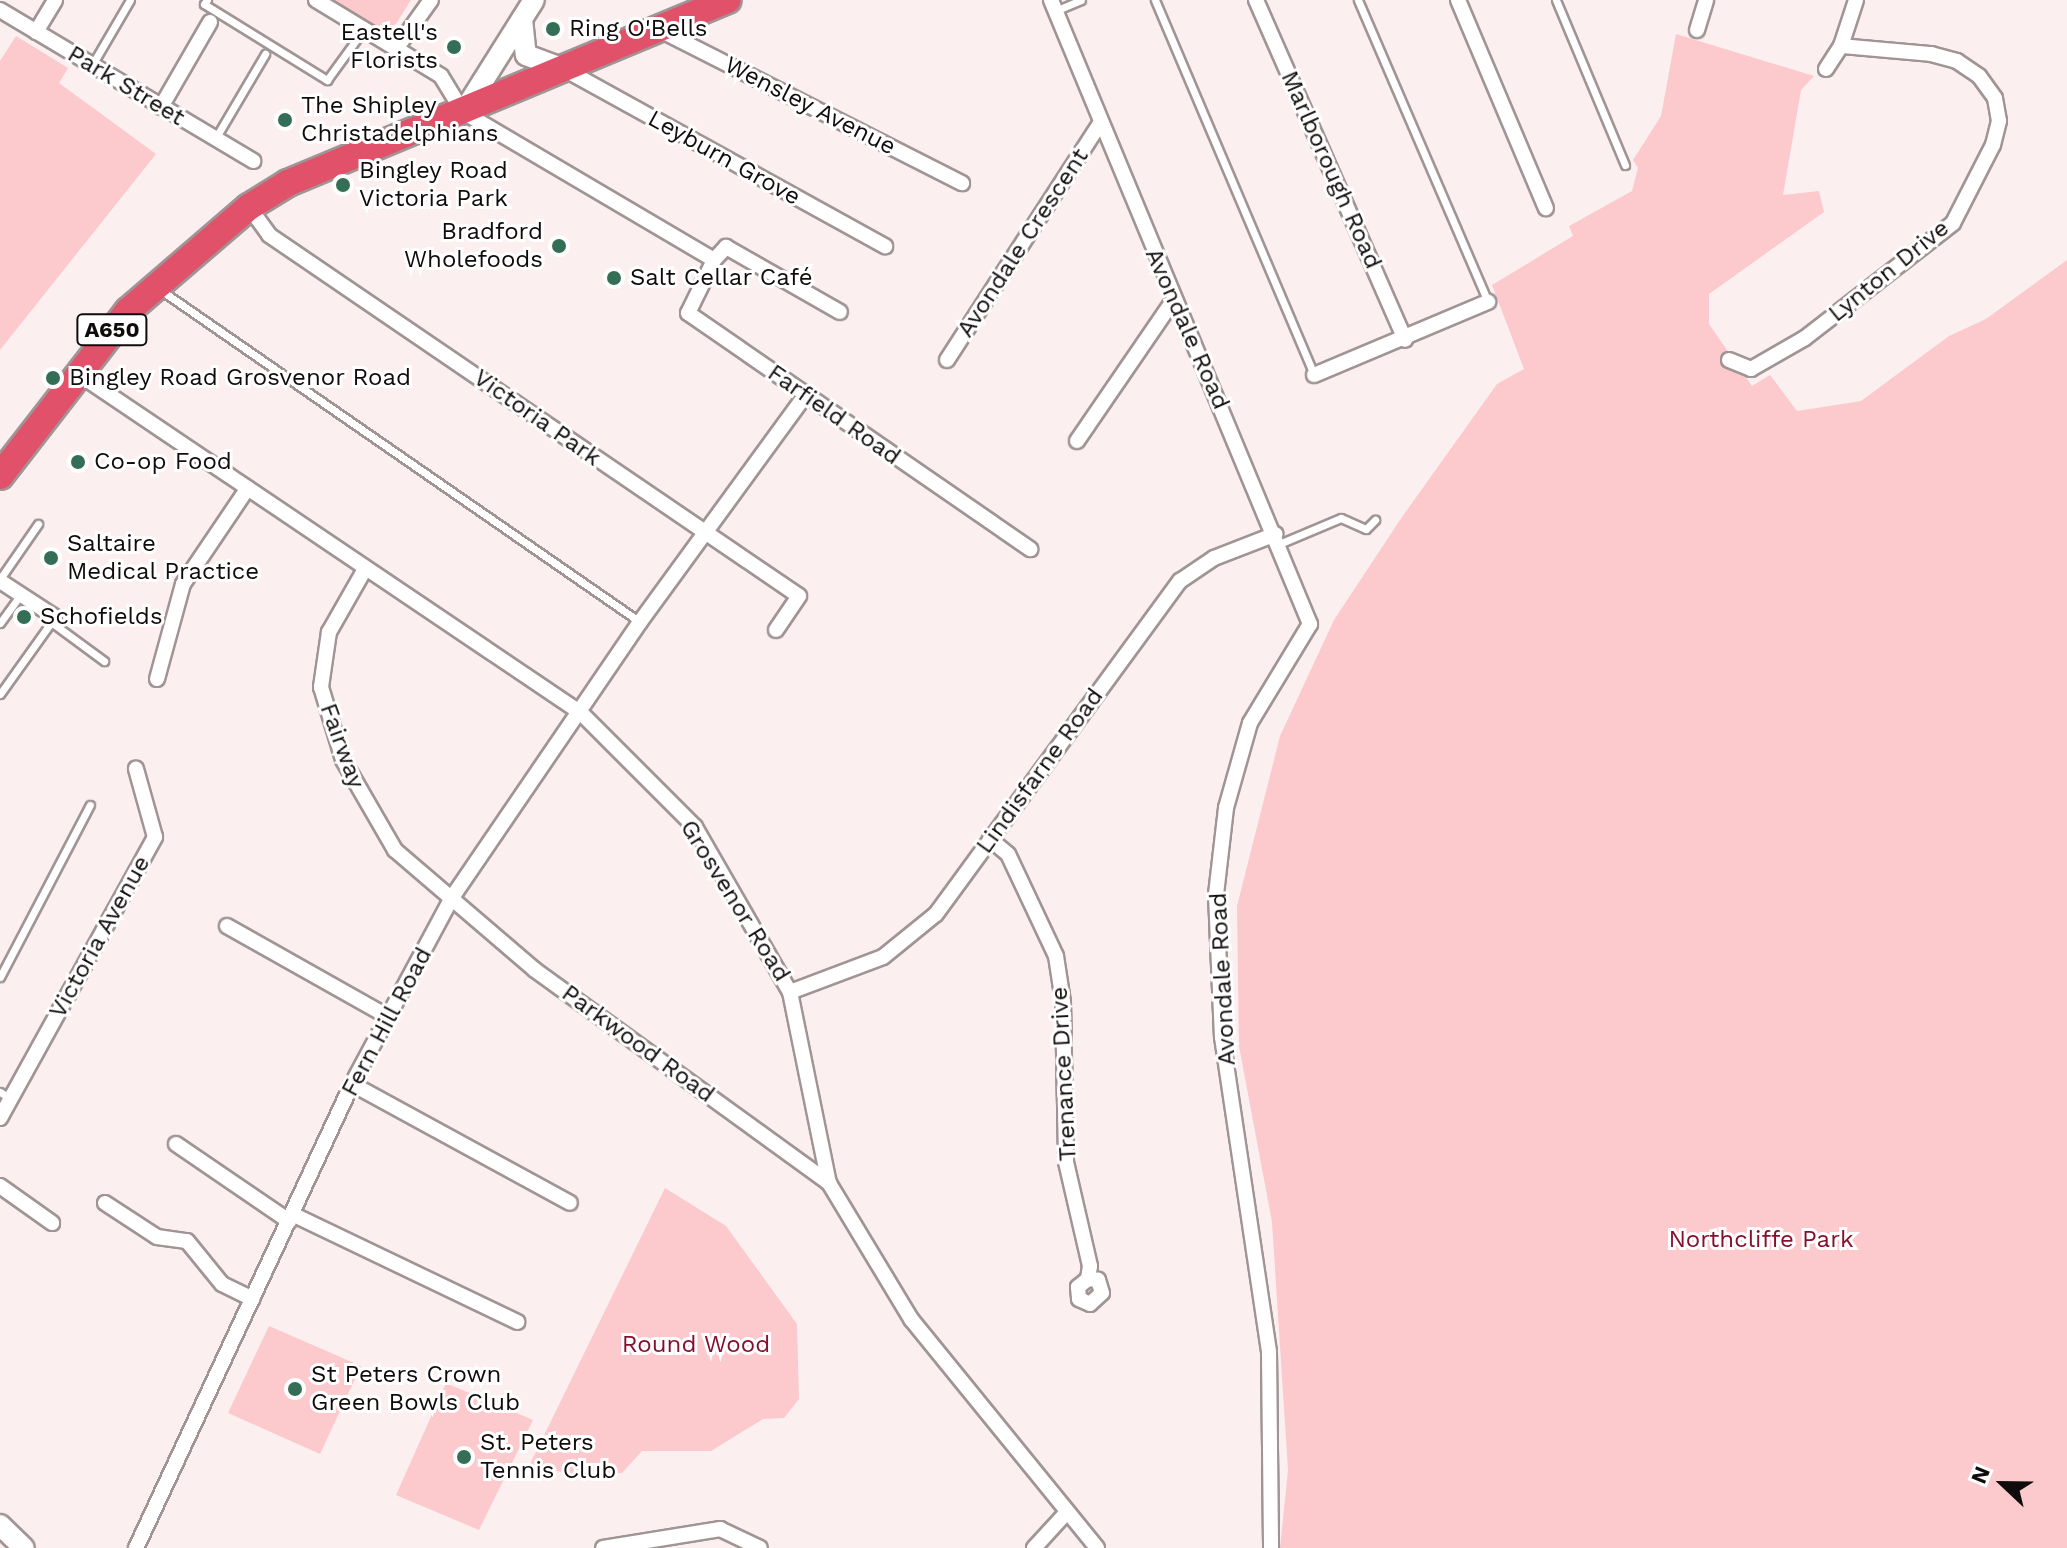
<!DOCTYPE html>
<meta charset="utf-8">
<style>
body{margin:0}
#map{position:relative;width:2067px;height:1548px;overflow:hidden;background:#fceff0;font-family:"Work Sans",sans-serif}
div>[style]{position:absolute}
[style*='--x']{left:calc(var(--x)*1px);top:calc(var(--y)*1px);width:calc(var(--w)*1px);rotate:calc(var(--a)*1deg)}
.green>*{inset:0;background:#fcc9cd}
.roads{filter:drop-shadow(2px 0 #a09495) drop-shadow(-2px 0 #a09495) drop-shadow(0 2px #a09495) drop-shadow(0 -2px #a09495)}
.lane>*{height:7px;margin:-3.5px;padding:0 3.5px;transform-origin:3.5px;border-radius:3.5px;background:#fff}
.street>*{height:14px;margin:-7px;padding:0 7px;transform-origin:7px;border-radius:7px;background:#fff}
.secondary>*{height:20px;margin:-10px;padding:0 10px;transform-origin:10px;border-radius:10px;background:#fff}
.highway>*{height:26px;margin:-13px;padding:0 13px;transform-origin:13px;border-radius:13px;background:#e15169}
.dots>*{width:22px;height:22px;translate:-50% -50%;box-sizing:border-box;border:4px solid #fff;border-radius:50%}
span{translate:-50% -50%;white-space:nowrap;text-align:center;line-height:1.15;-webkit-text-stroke:6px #fff;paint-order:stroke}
.shield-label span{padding:2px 6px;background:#fff;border:2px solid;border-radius:6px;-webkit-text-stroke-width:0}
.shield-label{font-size:22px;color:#100c0c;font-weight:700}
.poi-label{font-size:24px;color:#100c0c}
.left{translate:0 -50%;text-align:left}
.right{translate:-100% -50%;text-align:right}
.street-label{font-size:24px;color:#100c0c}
.park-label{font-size:24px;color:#85102e}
.north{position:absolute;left:1963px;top:1444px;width:80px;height:80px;-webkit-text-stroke:6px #fff;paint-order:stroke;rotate:292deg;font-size:22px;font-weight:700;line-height:32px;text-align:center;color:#100c0c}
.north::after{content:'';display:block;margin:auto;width:28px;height:36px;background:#100c0c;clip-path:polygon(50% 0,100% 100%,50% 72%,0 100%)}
</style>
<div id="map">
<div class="green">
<div style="clip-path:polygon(330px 0,411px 0,396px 24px,382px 32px)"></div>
<div style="clip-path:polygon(1676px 34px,1814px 76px,1801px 90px,1783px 195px,1819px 191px,1824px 212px,1709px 294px,1709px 324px,1752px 386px,1770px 375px,1797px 411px,1861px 401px,1949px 336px,1986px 319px,2067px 260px,2067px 1548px,1280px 1548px,1288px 1470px,1272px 1222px,1239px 1046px,1237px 906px,1280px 736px,1334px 620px,1402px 517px,1497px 384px,1524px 369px,1492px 285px,1573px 236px,1569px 226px,1632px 191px,1638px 168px,1633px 160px,1661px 116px)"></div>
<div style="clip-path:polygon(16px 36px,68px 68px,59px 83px,156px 154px,0 350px,0 61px)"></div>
<div style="clip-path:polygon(665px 1188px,726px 1226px,797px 1324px,799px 1399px,784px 1418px,763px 1419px,711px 1451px,642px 1451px,622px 1473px,579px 1475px,529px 1466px)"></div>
<div style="clip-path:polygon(269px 1326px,361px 1366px,320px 1454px,228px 1413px)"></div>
<div style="clip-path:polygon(446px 1383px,533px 1420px,479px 1530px,396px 1495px)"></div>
</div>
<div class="roads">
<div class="lane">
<div style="--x:207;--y:0;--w:5;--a:127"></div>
<div style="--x:204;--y:4;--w:145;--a:31.7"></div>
<div style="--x:327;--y:80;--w:63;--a:-54"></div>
<div style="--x:1155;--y:0;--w:407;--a:67"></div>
<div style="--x:1358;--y:0;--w:329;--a:66.7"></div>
<div style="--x:1556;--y:0;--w:179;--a:67.3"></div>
<div style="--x:1055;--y:11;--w:28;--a:-23"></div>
<div style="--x:92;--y:65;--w:75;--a:-59.7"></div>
<div style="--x:215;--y:139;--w:99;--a:-59.5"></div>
<div style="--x:162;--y:291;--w:581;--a:34.7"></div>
<div style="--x:1279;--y:544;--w:67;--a:-22.8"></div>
<div style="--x:1341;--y:518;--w:27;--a:24"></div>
<div style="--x:1366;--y:529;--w:13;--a:-45"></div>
<div style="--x:0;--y:579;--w:67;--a:-55.4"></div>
<div style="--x:51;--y:622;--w:66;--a:36.3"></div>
<div style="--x:0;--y:623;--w:34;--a:-54"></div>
<div style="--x:0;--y:694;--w:95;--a:-54.5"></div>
<div style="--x:0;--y:977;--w:194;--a:-62.4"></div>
<div style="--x:0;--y:1092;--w:13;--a:32"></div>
</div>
<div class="street">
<div style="--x:316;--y:0;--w:146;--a:31.3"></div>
<div style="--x:441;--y:76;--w:42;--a:58.6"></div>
<div style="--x:463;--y:112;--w:291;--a:30.5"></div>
<div style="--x:714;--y:260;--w:18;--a:-47"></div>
<div style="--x:726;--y:247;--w:131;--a:29.7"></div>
<div style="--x:1051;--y:0;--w:676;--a:67.46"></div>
<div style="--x:1310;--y:624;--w:116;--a:121.2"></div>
<div style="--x:1250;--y:723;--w:88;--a:105.8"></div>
<div style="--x:1226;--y:808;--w:88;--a:96.6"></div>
<div style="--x:1216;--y:895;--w:142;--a:87.6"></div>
<div style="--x:1222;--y:1037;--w:318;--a:81.5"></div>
<div style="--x:1269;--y:1352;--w:196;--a:89.4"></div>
<div style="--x:1256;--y:0;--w:371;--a:66.3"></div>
<div style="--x:1458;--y:0;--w:226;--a:67.1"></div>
<div style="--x:0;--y:10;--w:295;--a:30.8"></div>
<div style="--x:658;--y:29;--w:341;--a:26.9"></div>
<div style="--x:1697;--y:30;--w:31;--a:-73"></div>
<div style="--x:36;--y:32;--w:37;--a:-59"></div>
<div style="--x:396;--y:49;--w:60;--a:-54.5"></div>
<div style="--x:564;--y:69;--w:367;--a:28.9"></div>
<div style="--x:1826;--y:69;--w:27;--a:-57"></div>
<div style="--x:1841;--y:46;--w:48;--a:-71.9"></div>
<div style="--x:161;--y:107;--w:98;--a:-60"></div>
<div style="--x:249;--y:207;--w:34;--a:54"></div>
<div style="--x:269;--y:235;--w:641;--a:34.26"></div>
<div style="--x:799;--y:596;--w:41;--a:124.1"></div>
<div style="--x:714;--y:260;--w:59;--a:116.1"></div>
<div style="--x:688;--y:313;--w:416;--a:34.6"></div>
<div style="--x:947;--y:360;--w:280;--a:-57.1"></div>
<div style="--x:1729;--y:360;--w:24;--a:22"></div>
<div style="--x:1751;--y:369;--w:62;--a:-29.9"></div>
<div style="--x:1805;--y:338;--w:187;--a:-37.8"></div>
<div style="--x:1953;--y:223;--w:88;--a:-62.9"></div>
<div style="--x:1993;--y:145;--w:25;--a:-76"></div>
<div style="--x:1999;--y:121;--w:23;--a:-100"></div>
<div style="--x:1995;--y:98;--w:27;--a:-126"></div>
<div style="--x:1979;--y:76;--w:27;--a:-146"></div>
<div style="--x:1957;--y:61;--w:27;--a:-165"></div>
<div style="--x:1931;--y:54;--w:90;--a:-174.9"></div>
<div style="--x:77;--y:373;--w:608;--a:34"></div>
<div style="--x:581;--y:713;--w:161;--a:45"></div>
<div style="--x:695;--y:827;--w:190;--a:60.1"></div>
<div style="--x:790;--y:992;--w:195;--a:78.5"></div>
<div style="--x:829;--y:1183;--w:159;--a:58.9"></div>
<div style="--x:911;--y:1319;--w:295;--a:50.9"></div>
<div style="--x:1314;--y:375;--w:189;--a:-22.8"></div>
<div style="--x:1077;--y:441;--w:170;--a:-55.6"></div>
<div style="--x:365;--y:569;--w:73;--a:119.7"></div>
<div style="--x:329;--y:632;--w:56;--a:98.3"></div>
<div style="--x:321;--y:687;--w:76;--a:73.2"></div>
<div style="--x:343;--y:760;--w:104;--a:60"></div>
<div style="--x:395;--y:850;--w:184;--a:40.6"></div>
<div style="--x:535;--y:970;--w:363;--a:35.9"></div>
<div style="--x:0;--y:581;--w:66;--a:33.2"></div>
<div style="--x:157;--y:679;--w:98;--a:-74.7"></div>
<div style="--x:183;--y:584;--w:115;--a:-56"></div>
<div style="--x:990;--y:839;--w:23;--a:40"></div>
<div style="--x:1008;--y:854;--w:113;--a:64.8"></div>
<div style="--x:1056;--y:956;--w:47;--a:81.3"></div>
<div style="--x:1063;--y:1002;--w:160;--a:88.9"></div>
<div style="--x:1066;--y:1162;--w:107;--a:77"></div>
<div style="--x:1090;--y:1266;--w:13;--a:99"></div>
<div style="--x:1088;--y:1279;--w:13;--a:141"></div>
<div style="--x:1078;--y:1287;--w:12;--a:85"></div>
<div style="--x:1079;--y:1299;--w:12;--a:24"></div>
<div style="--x:1090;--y:1304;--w:16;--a:-43"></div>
<div style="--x:1102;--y:1293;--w:14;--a:-107"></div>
<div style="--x:1098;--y:1280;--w:10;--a:-174"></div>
<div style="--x:227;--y:926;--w:184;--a:29.4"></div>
<div style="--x:790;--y:992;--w:99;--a:-20.6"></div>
<div style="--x:883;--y:957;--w:68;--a:-39.1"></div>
<div style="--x:936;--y:914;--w:413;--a:-53.8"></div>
<div style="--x:1180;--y:581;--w:41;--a:-34.1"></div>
<div style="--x:1214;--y:558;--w:66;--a:-21.2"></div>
<div style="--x:352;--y:1084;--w:248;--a:28.6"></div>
<div style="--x:0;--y:1118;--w:321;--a:-61.1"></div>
<div style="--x:155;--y:837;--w:71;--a:-105.6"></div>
<div style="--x:176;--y:1144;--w:137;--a:34.3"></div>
<div style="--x:0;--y:1186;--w:64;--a:35.4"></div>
<div style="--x:105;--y:1203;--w:62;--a:33.2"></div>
<div style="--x:157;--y:1237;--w:30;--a:8"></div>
<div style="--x:187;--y:1241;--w:55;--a:50.9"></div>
<div style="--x:222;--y:1284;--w:34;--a:26"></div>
<div style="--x:292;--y:1214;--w:250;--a:25.6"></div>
<div style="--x:136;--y:1548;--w:512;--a:-65.04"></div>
<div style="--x:352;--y:1084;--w:210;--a:-61.8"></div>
<div style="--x:451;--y:899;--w:335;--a:-55.7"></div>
<div style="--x:640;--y:622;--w:280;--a:-53.9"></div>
<div style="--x:603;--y:1548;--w:119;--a:-9.2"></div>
<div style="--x:720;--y:1529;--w:44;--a:25.4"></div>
<div style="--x:1034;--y:1548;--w:49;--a:-47.5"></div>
</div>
<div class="secondary">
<div style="--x:522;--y:19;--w:36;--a:84"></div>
<div style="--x:526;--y:55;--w:40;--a:20.2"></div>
<div style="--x:464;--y:111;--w:131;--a:-57.8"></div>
<div style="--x:0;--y:1525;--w:33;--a:44"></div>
</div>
<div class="highway">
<div style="--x:0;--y:476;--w:209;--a:-52.2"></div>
<div style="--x:128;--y:311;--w:160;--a:-40.7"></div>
<div style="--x:249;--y:207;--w:46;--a:-31.6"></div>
<div style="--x:288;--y:183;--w:476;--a:-22.6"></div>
</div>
</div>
<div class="dots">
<div style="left:553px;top:29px;background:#356e56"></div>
<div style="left:454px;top:47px;background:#356e56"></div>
<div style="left:285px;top:120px;background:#356e56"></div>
<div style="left:343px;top:185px;background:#356e56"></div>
<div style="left:559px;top:246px;background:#356e56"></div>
<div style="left:614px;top:278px;background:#356e56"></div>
<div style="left:53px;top:378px;background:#356e56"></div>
<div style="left:78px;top:462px;background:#356e56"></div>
<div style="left:51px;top:558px;background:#356e56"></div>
<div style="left:24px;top:617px;background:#356e56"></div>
<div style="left:295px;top:1389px;background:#356e56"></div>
<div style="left:464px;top:1457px;background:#356e56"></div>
</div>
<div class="shield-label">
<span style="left:112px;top:330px">A650</span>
</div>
<div class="poi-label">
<span class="left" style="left:569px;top:29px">Ring O'Bells</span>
<span class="right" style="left:438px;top:47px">Eastell's<br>Florists</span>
<span class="left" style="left:301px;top:120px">The Shipley<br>Christadelphians</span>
<span class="left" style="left:359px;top:185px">Bingley Road<br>Victoria Park</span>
<span class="right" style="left:543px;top:246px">Bradford<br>Wholefoods</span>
<span class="left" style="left:630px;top:278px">Salt Cellar Café</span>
<span class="left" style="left:69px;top:378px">Bingley Road Grosvenor Road</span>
<span class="left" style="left:94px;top:462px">Co-op Food</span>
<span class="left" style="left:67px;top:558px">Saltaire<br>Medical Practice</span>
<span class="left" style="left:40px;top:617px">Schofields</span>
<span class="left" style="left:311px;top:1389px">St Peters Crown<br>Green Bowls Club</span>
<span class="left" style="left:480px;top:1457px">St. Peters<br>Tennis Club</span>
</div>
<div class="street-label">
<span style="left:126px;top:86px;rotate:31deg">Park Street</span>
<span style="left:810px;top:106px;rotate:27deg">Wensley Avenue</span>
<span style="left:724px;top:158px;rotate:29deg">Leyburn Grove</span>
<span style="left:1331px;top:170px;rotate:66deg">Marlborough Road</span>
<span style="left:1023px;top:243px;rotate:-57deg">Avondale Crescent</span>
<span style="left:1889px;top:271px;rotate:-39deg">Lynton Drive</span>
<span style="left:1187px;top:329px;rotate:66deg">Avondale Road</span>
<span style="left:834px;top:415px;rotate:35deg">Farfield Road</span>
<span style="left:537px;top:418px;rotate:35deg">Victoria Park</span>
<span style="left:342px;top:746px;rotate:70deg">Fairway</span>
<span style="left:1040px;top:771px;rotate:-54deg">Lindisfarne Road</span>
<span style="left:735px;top:901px;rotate:58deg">Grosvenor Road</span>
<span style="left:100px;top:937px;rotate:-61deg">Victoria Avenue</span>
<span style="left:1223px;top:979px;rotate:-93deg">Avondale Road</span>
<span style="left:387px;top:1022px;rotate:-62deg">Fern Hill Road</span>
<span style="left:638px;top:1044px;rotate:36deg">Parkwood Road</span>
<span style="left:1064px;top:1074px;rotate:-93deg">Trenance Drive</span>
</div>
<div class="park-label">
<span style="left:1761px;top:1240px">Northcliffe Park</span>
<span style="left:696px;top:1345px">Round Wood</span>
</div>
<div class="north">N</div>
</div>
